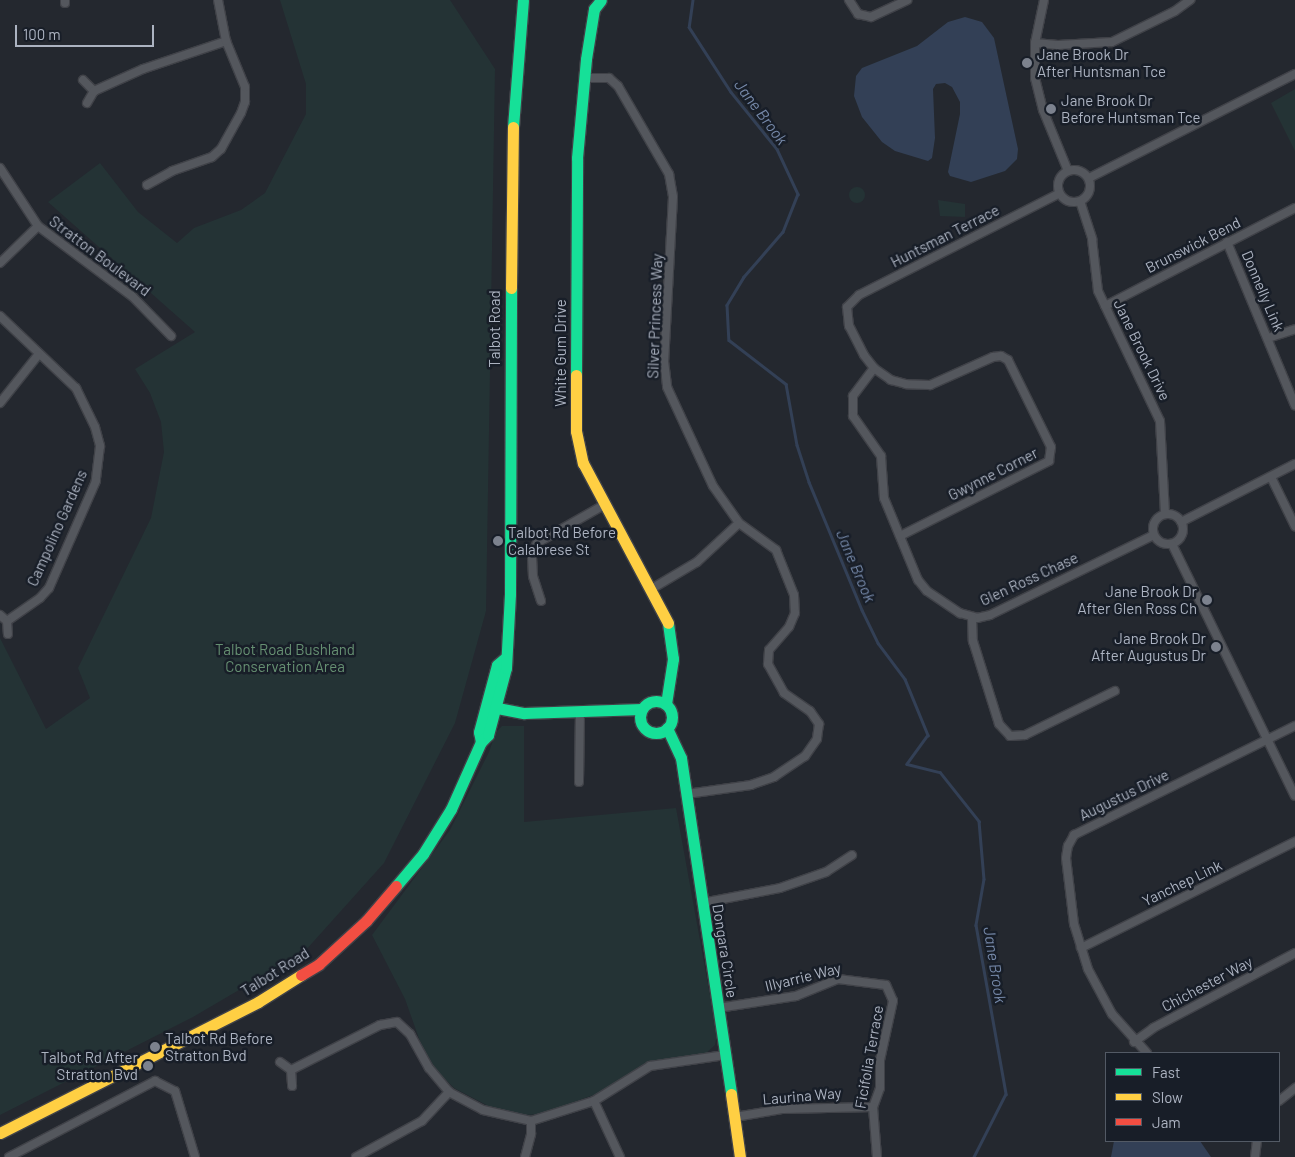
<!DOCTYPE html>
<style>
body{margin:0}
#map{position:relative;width:1295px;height:1157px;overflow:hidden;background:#24282f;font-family:Barlow,sans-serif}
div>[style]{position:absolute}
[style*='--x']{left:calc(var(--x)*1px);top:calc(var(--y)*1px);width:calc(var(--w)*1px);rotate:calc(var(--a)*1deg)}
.green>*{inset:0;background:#243335}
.round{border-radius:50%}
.water>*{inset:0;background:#334056}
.stream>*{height:2.5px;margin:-1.25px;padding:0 1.25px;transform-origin:1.25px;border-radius:1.25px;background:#334056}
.roads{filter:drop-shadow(1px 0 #404248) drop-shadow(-1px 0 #404248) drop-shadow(0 1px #404248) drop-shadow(0 -1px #404248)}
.street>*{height:8px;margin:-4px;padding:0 4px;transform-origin:4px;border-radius:4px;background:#54575d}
.street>.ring{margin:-4px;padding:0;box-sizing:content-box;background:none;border:8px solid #54575d;border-radius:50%}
.fast>*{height:11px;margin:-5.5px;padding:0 5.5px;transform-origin:5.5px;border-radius:5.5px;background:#16e098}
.fast>.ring{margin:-5.5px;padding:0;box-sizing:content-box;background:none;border:11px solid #16e098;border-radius:50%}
.slow>*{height:11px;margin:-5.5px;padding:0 5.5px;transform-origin:5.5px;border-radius:5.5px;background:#ffcf43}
.jam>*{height:11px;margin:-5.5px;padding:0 5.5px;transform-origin:5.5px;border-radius:5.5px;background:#f24e42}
.dots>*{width:14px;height:14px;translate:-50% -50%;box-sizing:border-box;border:2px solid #181e28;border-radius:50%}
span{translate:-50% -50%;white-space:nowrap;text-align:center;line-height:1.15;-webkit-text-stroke:5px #181e28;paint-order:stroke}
.poi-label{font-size:15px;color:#acb3c1}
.left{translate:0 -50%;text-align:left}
.right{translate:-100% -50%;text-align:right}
.street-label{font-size:15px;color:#acb3c1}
.park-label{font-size:15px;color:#669072}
.water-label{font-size:16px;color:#7689a9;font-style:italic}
.legend{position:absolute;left:1105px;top:1052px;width:175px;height:90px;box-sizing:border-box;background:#181e28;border:1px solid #535a65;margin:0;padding:6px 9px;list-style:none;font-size:15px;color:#acb3c1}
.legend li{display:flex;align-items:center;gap:10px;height:25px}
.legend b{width:25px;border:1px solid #535a65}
.scale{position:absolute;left:15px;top:25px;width:139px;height:22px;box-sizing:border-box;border:2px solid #acb3c1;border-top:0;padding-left:6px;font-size:15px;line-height:18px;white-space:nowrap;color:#acb3c1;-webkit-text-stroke:4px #181e28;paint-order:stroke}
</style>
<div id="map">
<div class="green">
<div style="clip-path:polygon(280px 0,450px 0,495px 69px,486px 611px,455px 723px,384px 863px,305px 951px,193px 1017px,0 1115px,0 638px,46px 729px,90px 698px,78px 668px,151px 518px,164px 452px,161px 422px,150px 393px,135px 369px,195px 332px,48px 202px,100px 163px,138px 212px,177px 243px,194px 228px,241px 210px,265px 193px,306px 114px,306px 84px)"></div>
<div style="clip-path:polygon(1295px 89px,1295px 151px,1271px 103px)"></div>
<div class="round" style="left:849px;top:187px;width:16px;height:16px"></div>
<div style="clip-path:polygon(938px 200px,965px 204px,965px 217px,940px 216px)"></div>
<div style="clip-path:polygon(502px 726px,524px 726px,524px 822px,676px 808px,717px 1034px,715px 1045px,705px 1054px,645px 1064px,599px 1093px,541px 1114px,525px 1115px,494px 1109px,454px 1088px,437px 1071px,422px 1047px,405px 999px,372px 935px,450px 830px,489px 752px,496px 732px)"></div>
</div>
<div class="water">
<div style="clip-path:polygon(965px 17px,982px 22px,994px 38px,1018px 149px,1017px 159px,1005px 171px,971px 182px,950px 176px,948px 172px,960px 114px,960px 102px,952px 87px,945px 83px,936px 84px,933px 89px,935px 138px,932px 158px,928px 161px,895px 151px,882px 142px,862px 117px,854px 96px,856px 76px,862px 68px,917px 46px,948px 22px)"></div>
<div style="clip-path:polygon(1114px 1141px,1200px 1141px,1211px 1157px,1111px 1157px)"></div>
</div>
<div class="stream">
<div style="--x:693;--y:0;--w:27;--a:98"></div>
<div style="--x:689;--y:27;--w:77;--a:57.1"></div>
<div style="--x:731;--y:92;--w:73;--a:51.1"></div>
<div style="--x:777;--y:149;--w:50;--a:65"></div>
<div style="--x:798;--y:194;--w:41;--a:111.5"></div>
<div style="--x:783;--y:232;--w:60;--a:130.9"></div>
<div style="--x:744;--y:277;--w:33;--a:121"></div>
<div style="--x:727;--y:305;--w:35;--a:87"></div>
<div style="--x:729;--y:340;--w:72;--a:37.7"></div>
<div style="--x:786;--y:384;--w:62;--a:79.8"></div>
<div style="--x:797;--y:445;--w:39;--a:72"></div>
<div style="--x:809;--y:482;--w:139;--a:67.5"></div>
<div style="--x:862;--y:610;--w:37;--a:64"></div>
<div style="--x:878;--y:643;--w:45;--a:53.1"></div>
<div style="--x:905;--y:679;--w:61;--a:67.7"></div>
<div style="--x:928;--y:735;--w:36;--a:126"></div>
<div style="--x:907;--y:764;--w:34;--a:14"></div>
<div style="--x:940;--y:772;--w:63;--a:51.5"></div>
<div style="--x:979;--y:821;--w:58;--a:85.1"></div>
<div style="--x:984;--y:879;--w:47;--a:99.9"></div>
<div style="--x:976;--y:925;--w:172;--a:79.9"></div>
<div style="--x:1006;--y:1094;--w:71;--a:116.9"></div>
</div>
<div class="roads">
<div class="street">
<div style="--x:849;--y:0;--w:17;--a:57"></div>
<div style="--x:858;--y:14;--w:13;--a:13"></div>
<div style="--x:871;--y:17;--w:40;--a:-25"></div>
<div style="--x:1044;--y:0;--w:44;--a:101.8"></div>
<div style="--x:1035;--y:43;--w:35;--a:90"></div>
<div style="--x:1035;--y:78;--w:33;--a:76"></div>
<div style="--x:1043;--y:110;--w:66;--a:67.7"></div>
<div style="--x:65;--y:3;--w:3;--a:-90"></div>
<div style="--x:1035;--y:43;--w:23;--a:5"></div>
<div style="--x:1058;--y:45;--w:54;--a:-3.2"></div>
<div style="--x:1112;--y:42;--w:70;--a:-26.2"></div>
<div style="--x:1175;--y:11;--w:19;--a:-36"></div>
<div style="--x:584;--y:78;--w:25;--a:0"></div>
<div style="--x:609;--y:78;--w:12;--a:42"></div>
<div style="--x:618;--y:86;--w:102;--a:59.9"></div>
<div style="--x:669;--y:174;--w:23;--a:80"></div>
<div style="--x:673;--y:197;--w:164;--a:93.1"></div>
<div style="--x:664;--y:361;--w:26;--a:83"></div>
<div style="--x:667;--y:387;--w:109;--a:65.1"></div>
<div style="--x:713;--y:486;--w:45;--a:54.9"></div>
<div style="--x:739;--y:523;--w:46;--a:36.1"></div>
<div style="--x:776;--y:550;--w:48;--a:68.2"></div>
<div style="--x:794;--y:595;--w:18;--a:87"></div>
<div style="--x:795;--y:613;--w:15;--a:113"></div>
<div style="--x:789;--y:627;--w:30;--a:131"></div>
<div style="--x:769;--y:650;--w:14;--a:94"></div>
<div style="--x:768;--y:664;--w:33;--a:61"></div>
<div style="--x:784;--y:693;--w:32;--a:35"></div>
<div style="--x:810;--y:711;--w:16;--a:55"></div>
<div style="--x:819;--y:724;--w:15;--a:98"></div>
<div style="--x:817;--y:739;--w:21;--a:125"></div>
<div style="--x:805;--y:756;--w:37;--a:146"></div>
<div style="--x:774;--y:777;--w:24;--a:161"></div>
<div style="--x:751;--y:785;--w:65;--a:172"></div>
<div style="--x:83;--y:80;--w:16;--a:45"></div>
<div style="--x:94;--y:91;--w:14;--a:120"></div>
<div style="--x:94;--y:91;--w:54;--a:-24.2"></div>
<div style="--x:143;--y:69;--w:88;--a:-18.6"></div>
<div style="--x:0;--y:168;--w:69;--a:56.8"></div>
<div style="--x:38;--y:226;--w:117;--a:36.7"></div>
<div style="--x:132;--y:296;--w:56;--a:45.7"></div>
<div class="ring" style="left:1058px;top:170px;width:24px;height:24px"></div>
<div style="--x:1089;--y:178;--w:231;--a:-26.8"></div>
<div style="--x:147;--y:185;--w:29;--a:-29"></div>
<div style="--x:172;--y:171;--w:42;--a:-19.3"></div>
<div style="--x:212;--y:157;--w:12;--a:-42"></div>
<div style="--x:221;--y:149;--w:41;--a:-60.9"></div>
<div style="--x:241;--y:113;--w:12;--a:-70"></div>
<div style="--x:245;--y:102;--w:15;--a:-90"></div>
<div style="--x:245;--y:87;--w:50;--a:-112.4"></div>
<div style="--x:226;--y:41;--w:42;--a:-101"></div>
<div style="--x:1080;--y:201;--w:40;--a:72"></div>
<div style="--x:1092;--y:239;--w:52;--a:83.4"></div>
<div style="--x:1098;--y:291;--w:144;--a:64.5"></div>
<div style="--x:1160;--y:421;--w:93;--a:86.9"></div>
<div style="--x:1227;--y:242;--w:177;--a:67.4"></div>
<div style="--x:0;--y:263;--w:53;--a:-44.2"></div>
<div style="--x:1105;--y:306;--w:214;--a:-27.3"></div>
<div style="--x:0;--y:316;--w:105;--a:43.5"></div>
<div style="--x:76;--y:388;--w:43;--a:64"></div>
<div style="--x:95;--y:427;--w:20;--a:75"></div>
<div style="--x:100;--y:446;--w:35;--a:97"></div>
<div style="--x:96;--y:481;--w:117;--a:113.7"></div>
<div style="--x:49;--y:588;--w:13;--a:132"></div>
<div style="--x:40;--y:598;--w:40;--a:145.1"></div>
<div style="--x:1268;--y:338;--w:28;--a:-18"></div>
<div style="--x:874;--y:368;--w:35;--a:127"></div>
<div style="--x:853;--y:396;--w:20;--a:90"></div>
<div style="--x:853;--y:416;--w:49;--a:55"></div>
<div style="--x:881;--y:456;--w:42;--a:85.9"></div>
<div style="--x:884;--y:498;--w:89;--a:67.5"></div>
<div style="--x:918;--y:580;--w:14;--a:51"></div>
<div style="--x:927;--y:591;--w:40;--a:34"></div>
<div style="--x:960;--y:613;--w:18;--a:16"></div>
<div style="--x:977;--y:618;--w:13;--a:-13"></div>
<div style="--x:990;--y:615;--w:182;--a:-26"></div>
<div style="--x:0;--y:403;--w:61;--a:-51.6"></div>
<div style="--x:1271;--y:477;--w:55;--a:63.9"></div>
<div class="ring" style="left:1153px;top:514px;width:22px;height:22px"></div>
<div style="--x:1181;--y:522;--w:128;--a:-27"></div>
<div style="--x:900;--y:536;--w:167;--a:-26.7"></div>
<div style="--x:1049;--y:461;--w:14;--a:-82"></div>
<div style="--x:1051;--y:447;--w:97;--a:-116.3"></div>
<div style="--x:1008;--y:360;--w:8;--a:-150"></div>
<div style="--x:1001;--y:356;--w:8;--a:173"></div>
<div style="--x:993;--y:357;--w:69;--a:156"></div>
<div style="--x:930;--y:385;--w:24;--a:-178"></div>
<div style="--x:906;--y:384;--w:16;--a:-165"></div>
<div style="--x:891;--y:380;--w:21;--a:-145"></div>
<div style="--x:874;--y:368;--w:16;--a:-128"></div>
<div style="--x:864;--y:355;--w:33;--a:-117"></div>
<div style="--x:849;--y:326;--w:19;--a:-96"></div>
<div style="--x:847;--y:307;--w:17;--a:-45"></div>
<div style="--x:859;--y:295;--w:225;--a:-26.9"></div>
<div style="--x:1172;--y:544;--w:280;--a:64"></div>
<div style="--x:653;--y:588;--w:51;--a:-30.6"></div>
<div style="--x:697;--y:562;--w:57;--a:-42.9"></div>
<div style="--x:541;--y:601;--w:26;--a:-108"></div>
<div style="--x:533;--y:576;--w:22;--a:-93"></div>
<div style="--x:532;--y:554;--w:12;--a:-66"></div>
<div style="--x:537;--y:543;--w:77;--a:-29.6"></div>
<div style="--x:0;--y:615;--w:9;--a:41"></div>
<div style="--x:7;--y:621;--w:13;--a:86"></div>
<div style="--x:972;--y:618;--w:23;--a:88"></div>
<div style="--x:973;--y:641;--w:87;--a:72.6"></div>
<div style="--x:999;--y:724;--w:16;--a:47"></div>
<div style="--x:1010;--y:736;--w:15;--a:-4"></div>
<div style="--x:1025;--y:735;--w:100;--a:-26.1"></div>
<div style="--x:579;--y:782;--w:71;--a:-89.2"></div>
<div style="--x:702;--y:903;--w:79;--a:-10.9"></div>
<div style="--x:780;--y:888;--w:49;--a:-19.2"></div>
<div style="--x:826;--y:872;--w:31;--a:-33"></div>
<div style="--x:1081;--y:948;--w:239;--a:-26.4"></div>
<div style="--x:718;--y:1008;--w:79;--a:-8.7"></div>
<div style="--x:796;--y:996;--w:45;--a:-22"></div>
<div style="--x:838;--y:979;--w:48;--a:7.1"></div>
<div style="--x:886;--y:985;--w:17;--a:66"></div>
<div style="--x:893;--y:1001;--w:60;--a:102.4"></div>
<div style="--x:880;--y:1060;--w:28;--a:90"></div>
<div style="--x:880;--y:1088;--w:20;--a:110"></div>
<div style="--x:873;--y:1107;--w:50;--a:85.4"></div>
<div style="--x:1134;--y:1042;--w:24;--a:-36"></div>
<div style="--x:1153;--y:1028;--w:161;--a:-27.8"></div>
<div style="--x:1147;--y:1053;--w:52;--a:-131.9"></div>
<div style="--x:1112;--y:1014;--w:51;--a:-118.1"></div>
<div style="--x:1088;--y:969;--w:47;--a:-107.3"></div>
<div style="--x:1074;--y:924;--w:66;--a:-96.9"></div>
<div style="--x:1066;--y:858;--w:12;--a:-81"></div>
<div style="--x:1068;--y:846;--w:13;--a:-61"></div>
<div style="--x:1074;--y:835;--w:246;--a:-26.3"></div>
<div style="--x:280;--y:1062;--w:14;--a:36"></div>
<div style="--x:291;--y:1070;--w:16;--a:86"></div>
<div style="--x:291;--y:1070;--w:100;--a:-26.8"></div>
<div style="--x:380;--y:1025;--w:17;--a:-10"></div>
<div style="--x:397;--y:1022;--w:18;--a:43"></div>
<div style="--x:410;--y:1034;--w:39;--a:61"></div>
<div style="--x:429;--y:1068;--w:31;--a:50"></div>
<div style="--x:449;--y:1092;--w:38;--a:28"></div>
<div style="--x:483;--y:1110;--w:49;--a:12.9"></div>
<div style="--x:531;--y:1121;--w:66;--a:-17.6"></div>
<div style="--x:594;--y:1101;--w:66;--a:-32"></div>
<div style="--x:650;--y:1066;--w:76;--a:-8.3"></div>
<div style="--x:594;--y:1101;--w:62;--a:65.1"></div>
<div style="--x:1279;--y:1101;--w:21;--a:-39"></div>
<div style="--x:735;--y:1117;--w:49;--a:-9.5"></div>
<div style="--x:783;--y:1109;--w:90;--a:-1.3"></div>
<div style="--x:9;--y:1157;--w:165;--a:-27.5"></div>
<div style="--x:155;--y:1081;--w:22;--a:27"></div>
<div style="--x:175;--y:1091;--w:69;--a:73.1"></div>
<div style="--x:356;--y:1157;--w:75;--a:-28.6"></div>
<div style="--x:422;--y:1121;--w:40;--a:-47"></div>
<div style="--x:525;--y:1157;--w:24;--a:-75"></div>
<div style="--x:531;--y:1134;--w:13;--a:-90"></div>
<div style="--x:1255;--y:1157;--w:16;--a:-83"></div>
</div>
<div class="fast">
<div style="--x:513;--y:127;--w:127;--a:-85.5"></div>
<div style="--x:576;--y:375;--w:217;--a:-89.7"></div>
<div style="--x:577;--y:158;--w:99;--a:-84.8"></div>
<div style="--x:586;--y:59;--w:51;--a:-80.9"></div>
<div style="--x:594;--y:9;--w:11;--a:-52"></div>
<div class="ring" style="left:640px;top:701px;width:21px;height:21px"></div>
<div style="--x:666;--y:704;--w:46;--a:-81.2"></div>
<div style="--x:673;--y:659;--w:36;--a:-98"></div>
<div style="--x:487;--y:706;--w:38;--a:11"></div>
<div style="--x:524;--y:713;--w:118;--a:-1.9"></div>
<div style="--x:667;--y:728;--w:33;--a:65"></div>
<div style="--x:681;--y:758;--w:340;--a:81.5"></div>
<div style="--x:481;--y:742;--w:10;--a:-101"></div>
<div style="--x:479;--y:732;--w:69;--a:-75"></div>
<div style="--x:497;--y:665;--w:9;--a:-41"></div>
<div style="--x:396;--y:886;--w:42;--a:-49.8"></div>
<div style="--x:423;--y:854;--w:53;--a:-58.1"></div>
<div style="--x:451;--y:809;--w:73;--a:-65.9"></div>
<div style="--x:481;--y:742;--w:10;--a:-45"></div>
<div style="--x:488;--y:735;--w:69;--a:-75"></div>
<div style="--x:506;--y:668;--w:74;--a:-86.9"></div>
<div style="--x:510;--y:594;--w:306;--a:-89.8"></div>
</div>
<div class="slow">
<div style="--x:511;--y:288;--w:161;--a:-89.3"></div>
<div style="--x:576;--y:375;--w:56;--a:90"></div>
<div style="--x:576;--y:431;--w:33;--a:78"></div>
<div style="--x:583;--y:463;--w:181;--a:62"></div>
<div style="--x:731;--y:1094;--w:64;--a:81.9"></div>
<div style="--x:0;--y:1133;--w:289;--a:-26.9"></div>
<div style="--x:258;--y:1002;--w:51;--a:-32.1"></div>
</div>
<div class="jam">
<div style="--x:301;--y:975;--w:21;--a:-31"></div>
<div style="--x:319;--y:964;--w:64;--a:-42.5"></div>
<div style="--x:366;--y:921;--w:46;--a:-49.4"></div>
</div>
</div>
<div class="dots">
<div style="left:1027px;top:63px;background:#7c828e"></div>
<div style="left:1051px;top:109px;background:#7c828e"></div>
<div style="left:498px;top:541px;background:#7c828e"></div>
<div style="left:1207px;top:600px;background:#7c828e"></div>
<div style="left:1216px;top:647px;background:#7c828e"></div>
<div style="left:155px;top:1047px;background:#7c828e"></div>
<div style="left:148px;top:1066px;background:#7c828e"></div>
</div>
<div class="poi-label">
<span class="left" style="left:1037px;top:63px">Jane Brook Dr<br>After Huntsman Tce</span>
<span class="left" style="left:1061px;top:109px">Jane Brook Dr<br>Before Huntsman Tce</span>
<span class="left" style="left:508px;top:541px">Talbot Rd Before<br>Calabrese St</span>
<span class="right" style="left:1197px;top:600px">Jane Brook Dr<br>After Glen Ross Ch</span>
<span class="right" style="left:1206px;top:647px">Jane Brook Dr<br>After Augustus Dr</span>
<span class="left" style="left:165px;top:1047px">Talbot Rd Before<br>Stratton Bvd</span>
<span class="right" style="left:138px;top:1066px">Talbot Rd After<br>Stratton Bvd</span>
</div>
<div class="street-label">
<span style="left:945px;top:236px;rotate:-27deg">Huntsman Terrace</span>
<span style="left:1193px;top:245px;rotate:-27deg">Brunswick Bend</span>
<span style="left:100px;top:256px;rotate:37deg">Stratton Boulevard</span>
<span style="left:1263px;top:291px;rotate:67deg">Donnelly Link</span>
<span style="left:655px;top:316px;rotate:-88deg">Silver Princess Way</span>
<span style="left:495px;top:329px;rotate:-90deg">Talbot Road</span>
<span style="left:1142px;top:350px;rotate:64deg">Jane Brook Drive</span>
<span style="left:561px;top:353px;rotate:-90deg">White Gum Drive</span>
<span style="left:993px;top:474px;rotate:-27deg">Gwynne Corner</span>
<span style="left:57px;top:528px;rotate:-66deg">Campolino Gardens</span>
<span style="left:1029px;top:579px;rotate:-25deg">Glen Ross Chase</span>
<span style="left:1124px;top:795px;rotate:-26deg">Augustus Drive</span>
<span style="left:1182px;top:883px;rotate:-26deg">Yanchep Link</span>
<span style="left:725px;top:951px;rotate:81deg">Dongara Circle</span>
<span style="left:275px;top:972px;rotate:-32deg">Talbot Road</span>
<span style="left:803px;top:977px;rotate:-14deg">Illyarrie Way</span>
<span style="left:1207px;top:984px;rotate:-28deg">Chichester Way</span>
<span style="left:869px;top:1057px;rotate:-80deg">Ficifolia Terrace</span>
<span style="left:802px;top:1096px;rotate:-5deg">Laurina Way</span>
</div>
<div class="park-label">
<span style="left:285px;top:658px">Talbot Road Bushland<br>Conservation Area</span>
</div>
<div class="water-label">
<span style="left:761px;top:112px;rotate:53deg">Jane Brook</span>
<span style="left:856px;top:566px;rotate:67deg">Jane Brook</span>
<span style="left:995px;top:965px;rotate:81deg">Jane Brook</span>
</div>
<ul class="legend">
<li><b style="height:6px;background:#16e098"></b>Fast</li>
<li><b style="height:6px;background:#ffcf43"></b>Slow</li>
<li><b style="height:6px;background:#f24e42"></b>Jam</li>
</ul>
<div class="scale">100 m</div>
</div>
